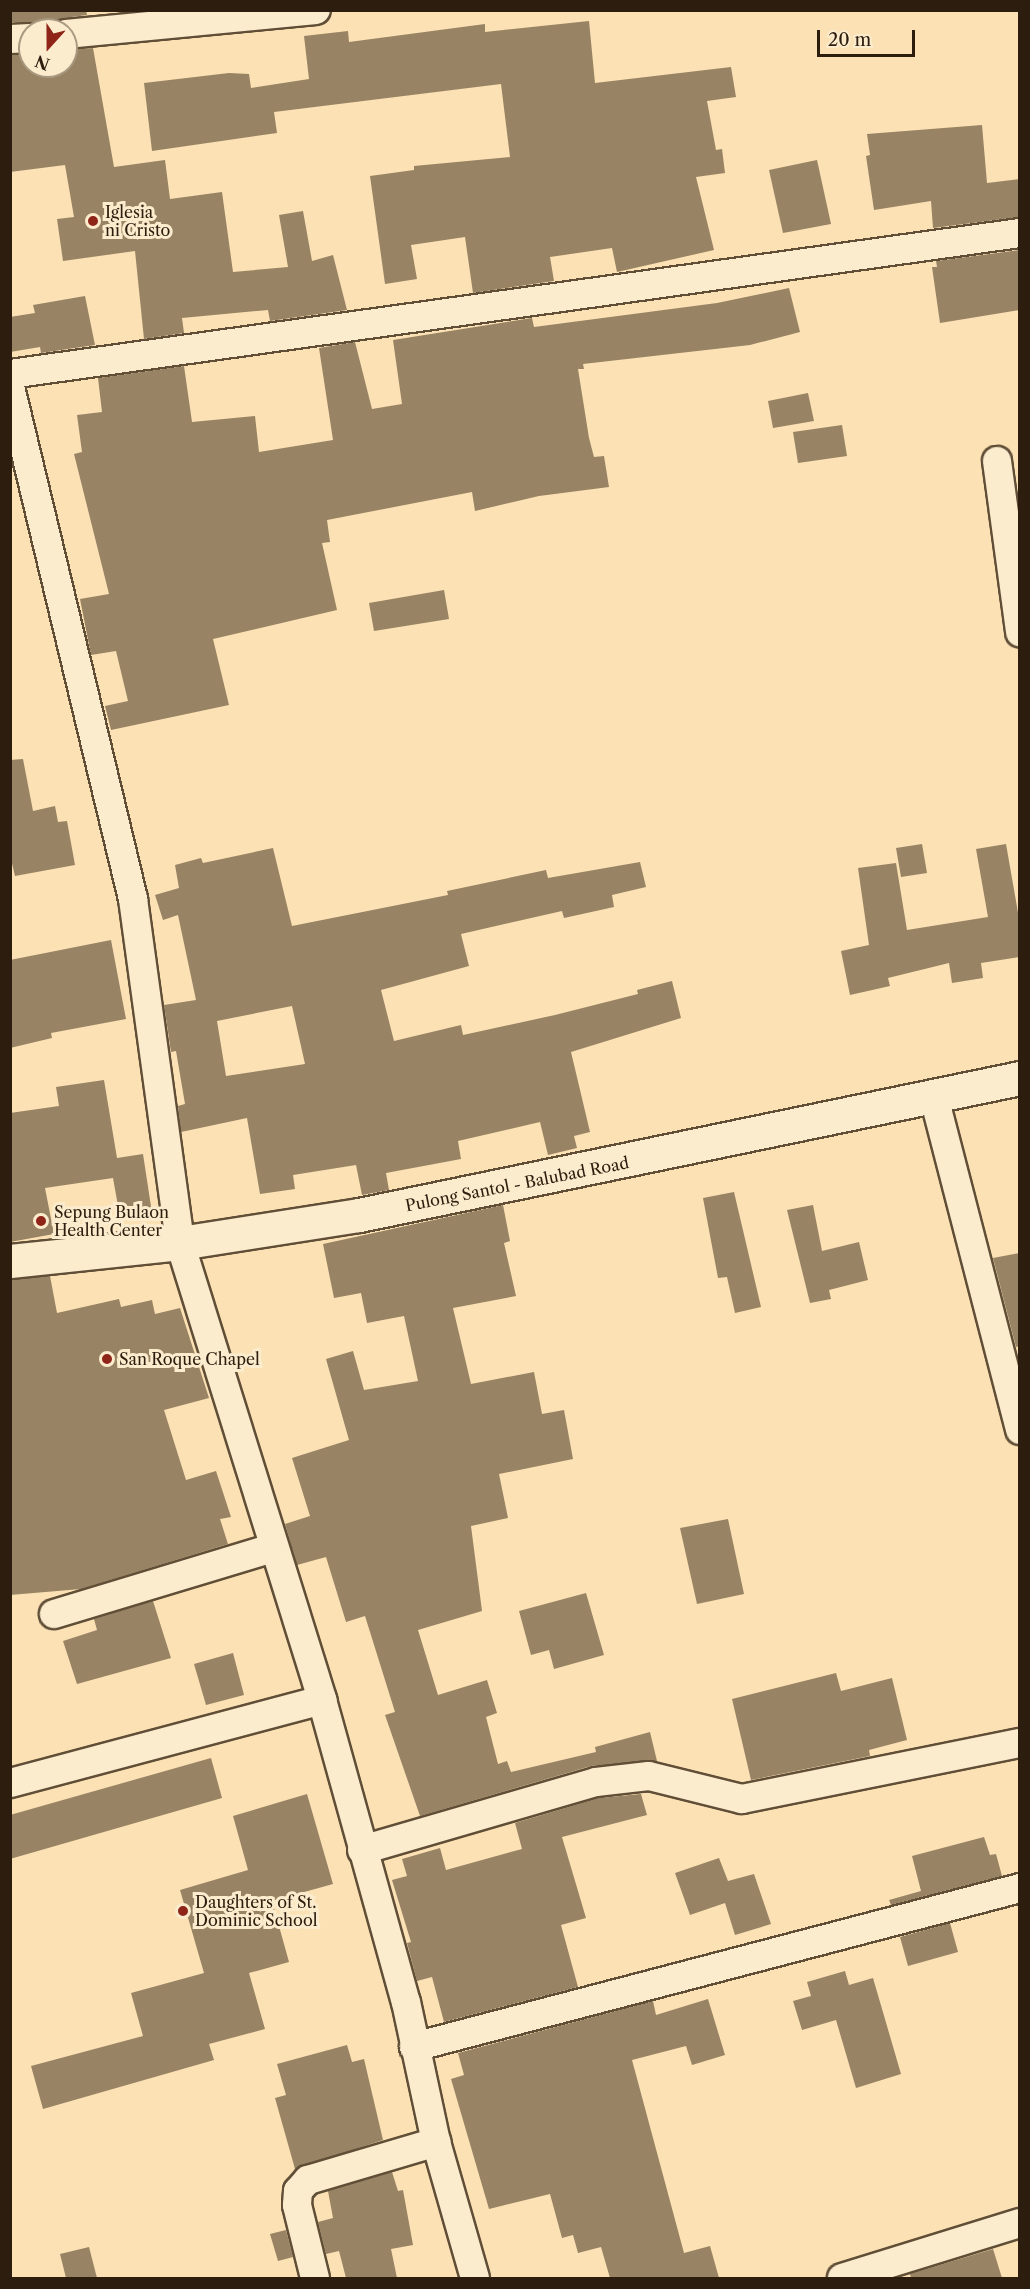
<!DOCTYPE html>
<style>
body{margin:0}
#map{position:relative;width:1030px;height:2289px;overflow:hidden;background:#fbe1b3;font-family:"Libre Caslon Text",serif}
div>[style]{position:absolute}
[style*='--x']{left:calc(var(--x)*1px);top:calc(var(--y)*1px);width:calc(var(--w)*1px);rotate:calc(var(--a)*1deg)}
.building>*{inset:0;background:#988364}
.roads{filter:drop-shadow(2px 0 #604e37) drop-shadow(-2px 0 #604e37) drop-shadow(0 2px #604e37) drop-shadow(0 -2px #604e37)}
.street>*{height:28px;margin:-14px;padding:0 14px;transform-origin:14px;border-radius:14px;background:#fcecce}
.secondary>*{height:33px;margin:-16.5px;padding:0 16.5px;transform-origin:16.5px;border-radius:16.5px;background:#fcecce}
.dots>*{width:16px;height:16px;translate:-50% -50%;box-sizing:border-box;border:3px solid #fcecce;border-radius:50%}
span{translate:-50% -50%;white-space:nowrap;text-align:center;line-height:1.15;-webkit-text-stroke:6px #fcecce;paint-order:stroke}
.poi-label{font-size:16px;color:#2d1d0e}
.left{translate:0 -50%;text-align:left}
.street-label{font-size:16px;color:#2d1d0e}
.frame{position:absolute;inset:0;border:12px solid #2d1d0e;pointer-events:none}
.north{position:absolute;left:18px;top:18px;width:60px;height:60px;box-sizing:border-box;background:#fcecce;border:2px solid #a99981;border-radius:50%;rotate:201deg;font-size:16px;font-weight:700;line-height:24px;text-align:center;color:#2d1d0e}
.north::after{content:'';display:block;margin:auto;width:21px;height:27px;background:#8f2418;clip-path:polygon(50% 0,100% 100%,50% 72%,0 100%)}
.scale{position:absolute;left:817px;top:30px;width:98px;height:27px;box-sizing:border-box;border:3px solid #2d1d0e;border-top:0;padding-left:8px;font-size:18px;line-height:21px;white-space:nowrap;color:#2d1d0e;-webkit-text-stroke:4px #fcecce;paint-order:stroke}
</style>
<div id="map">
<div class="building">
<div style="clip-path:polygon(10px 10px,86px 10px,87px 15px,64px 18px,50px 30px,44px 30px,37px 23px,10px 22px)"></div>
<div style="clip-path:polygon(589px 21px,595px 83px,731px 67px,736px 97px,707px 101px,716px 150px,722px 149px,725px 173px,696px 177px,714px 250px,617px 272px,612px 248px,550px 257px,554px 281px,473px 293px,465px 237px,411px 245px,417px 279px,385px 284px,370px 176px,414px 170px,414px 166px,510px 157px,501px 84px,274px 112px,277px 133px,152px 151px,144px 83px,229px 73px,249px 74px,251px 88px,309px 79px,304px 36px,348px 31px,349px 42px,485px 24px,485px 32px)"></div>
<div style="clip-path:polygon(93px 48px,114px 167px,165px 160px,170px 199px,222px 192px,233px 272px,288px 267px,279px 215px,303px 211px,312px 261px,333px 255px,347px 310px,270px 321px,268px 310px,182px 318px,184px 333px,144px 339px,135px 251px,63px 261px,57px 219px,74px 217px,65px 165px,10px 172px,10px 55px,30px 55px,30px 66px,66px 66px,66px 50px)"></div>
<div style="clip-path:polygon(982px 125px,987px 183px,1020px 179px,1020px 217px,933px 228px,931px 201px,874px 210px,866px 156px,870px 155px,867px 134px)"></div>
<div style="clip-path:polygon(817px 160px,831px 224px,783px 233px,769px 170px)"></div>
<div style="clip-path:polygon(1020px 250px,1020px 310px,940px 323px,932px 267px,937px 267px,936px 261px)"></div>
<div style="clip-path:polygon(789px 288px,800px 332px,750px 345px,583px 364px,584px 369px,578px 369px,589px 438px,594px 457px,604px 456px,609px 487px,539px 496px,475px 511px,472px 492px,327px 520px,330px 542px,322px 543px,337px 610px,213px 639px,229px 705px,111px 730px,105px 706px,128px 701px,116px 651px,91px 655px,80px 599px,109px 594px,74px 454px,82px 452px,77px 415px,102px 412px,98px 378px,184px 366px,192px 422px,255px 416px,259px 452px,333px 440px,319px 348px,355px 342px,372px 409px,402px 404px,393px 340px,532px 318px,534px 327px,717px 303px)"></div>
<div style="clip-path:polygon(85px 296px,95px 345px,41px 353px,40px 347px,10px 352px,10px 317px,35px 313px,33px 305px)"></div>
<div style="clip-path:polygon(808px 393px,814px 421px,773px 428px,768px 401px)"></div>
<div style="clip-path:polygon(842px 425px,847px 456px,798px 463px,793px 432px)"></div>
<div style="clip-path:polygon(444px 590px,449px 619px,374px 631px,369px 603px)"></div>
<div style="clip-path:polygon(23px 759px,33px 811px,55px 806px,58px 822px,67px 821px,75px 865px,15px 876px,10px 855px,10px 760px)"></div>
<div style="clip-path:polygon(922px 844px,927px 873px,901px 877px,896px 848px)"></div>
<div style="clip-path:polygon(1006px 844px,1020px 924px,1020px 957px,981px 963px,983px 978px,952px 983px,949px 963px,888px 978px,890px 986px,850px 995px,841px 951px,869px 945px,858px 868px,896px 863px,907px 930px,988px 917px,976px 849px)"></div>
<div style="clip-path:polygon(evenodd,273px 848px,292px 926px,448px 895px,447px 891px,546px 870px,548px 878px,640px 862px,646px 887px,612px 895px,614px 907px,564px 918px,562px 911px,461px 934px,469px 966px,381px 990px,394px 1041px,461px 1025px,463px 1035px,555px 1015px,638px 994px,637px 990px,672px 981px,681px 1018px,571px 1052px,590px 1132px,574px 1136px,577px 1148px,548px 1155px,540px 1122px,458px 1141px,461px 1159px,386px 1173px,389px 1190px,362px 1195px,356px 1165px,293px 1175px,295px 1189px,260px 1194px,247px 1118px,181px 1132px,178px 1106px,185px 1104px,176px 1051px,171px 1052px,164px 1005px,196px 1000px,178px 915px,163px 920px,155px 895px,179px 888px,175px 865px,201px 858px,203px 863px,273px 848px,292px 1006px,305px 1064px,226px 1076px,217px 1021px,292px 1006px)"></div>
<div style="clip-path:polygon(111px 940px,126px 1019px,51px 1033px,52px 1038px,10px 1048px,10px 960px)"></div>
<div style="clip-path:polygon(104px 1080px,117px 1158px,143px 1154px,152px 1213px,120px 1217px,113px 1178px,45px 1188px,54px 1234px,10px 1242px,10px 1113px,59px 1106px,56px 1087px)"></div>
<div style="clip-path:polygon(734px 1192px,761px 1307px,735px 1313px,727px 1277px,718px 1278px,703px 1198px)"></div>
<div style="clip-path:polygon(503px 1205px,510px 1241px,504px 1243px,516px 1296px,453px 1308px,471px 1384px,534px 1372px,542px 1414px,564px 1410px,573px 1459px,499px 1474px,508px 1518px,471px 1526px,482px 1611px,418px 1630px,438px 1695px,487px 1680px,497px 1713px,486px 1717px,498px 1764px,507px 1761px,511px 1772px,596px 1752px,595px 1747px,650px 1732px,657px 1761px,591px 1766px,420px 1816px,385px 1715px,395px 1712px,365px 1616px,346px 1622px,326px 1557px,297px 1565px,285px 1524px,310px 1516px,292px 1458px,349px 1440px,326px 1359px,353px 1351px,364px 1390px,418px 1381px,404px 1316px,367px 1323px,361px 1293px,334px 1298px,323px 1244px)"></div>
<div style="clip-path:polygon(813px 1205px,822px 1251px,859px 1242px,868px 1280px,829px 1290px,831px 1299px,810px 1303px,787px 1210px)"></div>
<div style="clip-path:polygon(1020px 1253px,1020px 1346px,1016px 1347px,993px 1258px)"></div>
<div style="clip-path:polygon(50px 1276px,57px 1313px,119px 1299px,121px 1307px,152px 1300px,155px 1314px,180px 1308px,209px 1398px,164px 1410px,186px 1480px,216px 1471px,231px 1517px,220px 1519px,228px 1544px,81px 1589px,10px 1595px,10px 1279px)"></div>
<div style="clip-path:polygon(728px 1519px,744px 1594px,697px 1604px,680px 1528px)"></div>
<div style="clip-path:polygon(586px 1593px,604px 1655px,554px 1669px,549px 1650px,531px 1655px,519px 1611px)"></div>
<div style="clip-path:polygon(153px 1601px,171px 1658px,77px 1684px,63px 1641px,97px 1630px,94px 1619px)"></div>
<div style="clip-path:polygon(233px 1653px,244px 1695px,206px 1705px,194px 1664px)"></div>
<div style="clip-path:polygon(836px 1673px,841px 1691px,892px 1678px,907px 1740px,869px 1750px,870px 1756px,751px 1780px,732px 1699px)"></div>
<div style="clip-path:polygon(211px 1758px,222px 1798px,10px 1859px,10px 1815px)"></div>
<div style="clip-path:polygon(307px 1794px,333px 1884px,272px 1901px,289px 1962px,249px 1973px,265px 2029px,209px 2044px,214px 2060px,43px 2109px,31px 2066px,143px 2036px,131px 1993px,204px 1973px,180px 1890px,248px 1870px,233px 1816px)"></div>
<div style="clip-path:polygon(641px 1794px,647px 1815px,562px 1837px,586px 1918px,561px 1925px,578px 1987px,444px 2022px,432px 1977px,417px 1981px,407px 1943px,411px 1942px,392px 1880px,407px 1876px,402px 1859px,440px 1848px,446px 1870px,522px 1849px,515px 1823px,599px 1798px)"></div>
<div style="clip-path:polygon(984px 1837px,990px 1855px,996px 1854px,1002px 1876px,891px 1905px,889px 1900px,921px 1891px,912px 1856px)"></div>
<div style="clip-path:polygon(719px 1858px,728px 1881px,754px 1874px,771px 1924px,735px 1935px,725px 1903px,690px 1915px,675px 1873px)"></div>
<div style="clip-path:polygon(950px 1923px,958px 1952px,908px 1966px,900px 1937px)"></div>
<div style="clip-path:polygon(845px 1971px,849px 1985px,873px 1978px,901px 2074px,856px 2088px,836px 2020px,802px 2030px,793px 2001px,811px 1996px,807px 1982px)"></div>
<div style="clip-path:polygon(708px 1999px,725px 2055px,692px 2065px,686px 2046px,632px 2060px,684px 2253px,710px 2246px,719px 2278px,610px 2278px,601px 2247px,578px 2253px,573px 2235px,562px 2238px,550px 2194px,489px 2209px,451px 2079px,464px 2075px,458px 2053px,653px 2001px,656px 2015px)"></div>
<div style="clip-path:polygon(347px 2045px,352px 2062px,364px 2059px,383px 2140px,295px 2169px,275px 2098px,286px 2095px,277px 2064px)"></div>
<div style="clip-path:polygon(392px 2172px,398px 2191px,403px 2190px,413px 2245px,391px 2249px,397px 2278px,346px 2278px,339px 2251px,326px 2254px,318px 2222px,333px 2218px,328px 2191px)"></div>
<div style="clip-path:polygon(286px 2230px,293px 2257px,278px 2261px,270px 2234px)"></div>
<div style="clip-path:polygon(89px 2247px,97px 2278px,66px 2278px,60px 2254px)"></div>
<div style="clip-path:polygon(993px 2249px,1002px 2278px,911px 2278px,910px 2274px)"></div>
</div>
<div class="roads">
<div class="street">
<div style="--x:66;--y:34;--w:251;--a:-5.5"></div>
<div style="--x:10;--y:39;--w:20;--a:-3"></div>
<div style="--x:10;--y:374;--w:1020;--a:-7.95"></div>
<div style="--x:10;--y:387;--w:527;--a:76.49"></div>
<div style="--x:133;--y:899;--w:347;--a:82.2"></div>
<div style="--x:180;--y:1243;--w:479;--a:72.7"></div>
<div style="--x:322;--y:1700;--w:313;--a:74.5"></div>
<div style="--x:406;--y:2002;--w:143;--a:77.9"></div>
<div style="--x:436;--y:2142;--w:141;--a:74"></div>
<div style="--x:997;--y:461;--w:173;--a:82.3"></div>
<div style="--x:934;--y:1097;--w:344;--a:75.5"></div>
<div style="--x:54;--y:1614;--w:229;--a:-16.8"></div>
<div style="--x:10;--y:1783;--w:323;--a:-14.9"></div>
<div style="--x:362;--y:1850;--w:244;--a:-16.2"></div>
<div style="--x:596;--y:1782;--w:53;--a:-6.5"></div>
<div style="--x:649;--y:1776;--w:96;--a:13.9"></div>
<div style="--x:742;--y:1799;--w:284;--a:-11.4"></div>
<div style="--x:414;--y:2047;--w:627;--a:-14.7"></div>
<div style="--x:315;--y:2278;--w:75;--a:-103.9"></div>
<div style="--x:297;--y:2205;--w:14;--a:-86"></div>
<div style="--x:298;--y:2191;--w:15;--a:-48"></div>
<div style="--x:308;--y:2180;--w:134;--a:-16.5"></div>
<div style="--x:842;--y:2278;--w:186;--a:-17.2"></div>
</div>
<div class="secondary">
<div style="--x:10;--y:1261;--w:171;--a:-6"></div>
<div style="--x:180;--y:1243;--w:181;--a:-8.9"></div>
<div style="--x:359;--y:1215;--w:675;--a:-11.71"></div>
</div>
</div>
<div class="dots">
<div style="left:93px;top:221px;background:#8f2418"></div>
<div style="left:41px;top:1221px;background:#8f2418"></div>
<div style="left:107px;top:1359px;background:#8f2418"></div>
<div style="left:183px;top:1911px;background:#8f2418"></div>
</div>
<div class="poi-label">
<span class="left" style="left:105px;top:221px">Iglesia<br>ni Cristo</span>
<span class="left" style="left:54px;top:1221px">Sepung Bulaon<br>Health Center</span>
<span class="left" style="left:119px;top:1359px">San Roque Chapel</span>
<span class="left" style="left:195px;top:1911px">Daughters of St.<br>Dominic School</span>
</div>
<div class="street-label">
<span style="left:517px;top:1184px;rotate:-11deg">Pulong Santol - Balubad Road</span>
</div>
<div class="frame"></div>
<div class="north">N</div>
<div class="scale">20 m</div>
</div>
